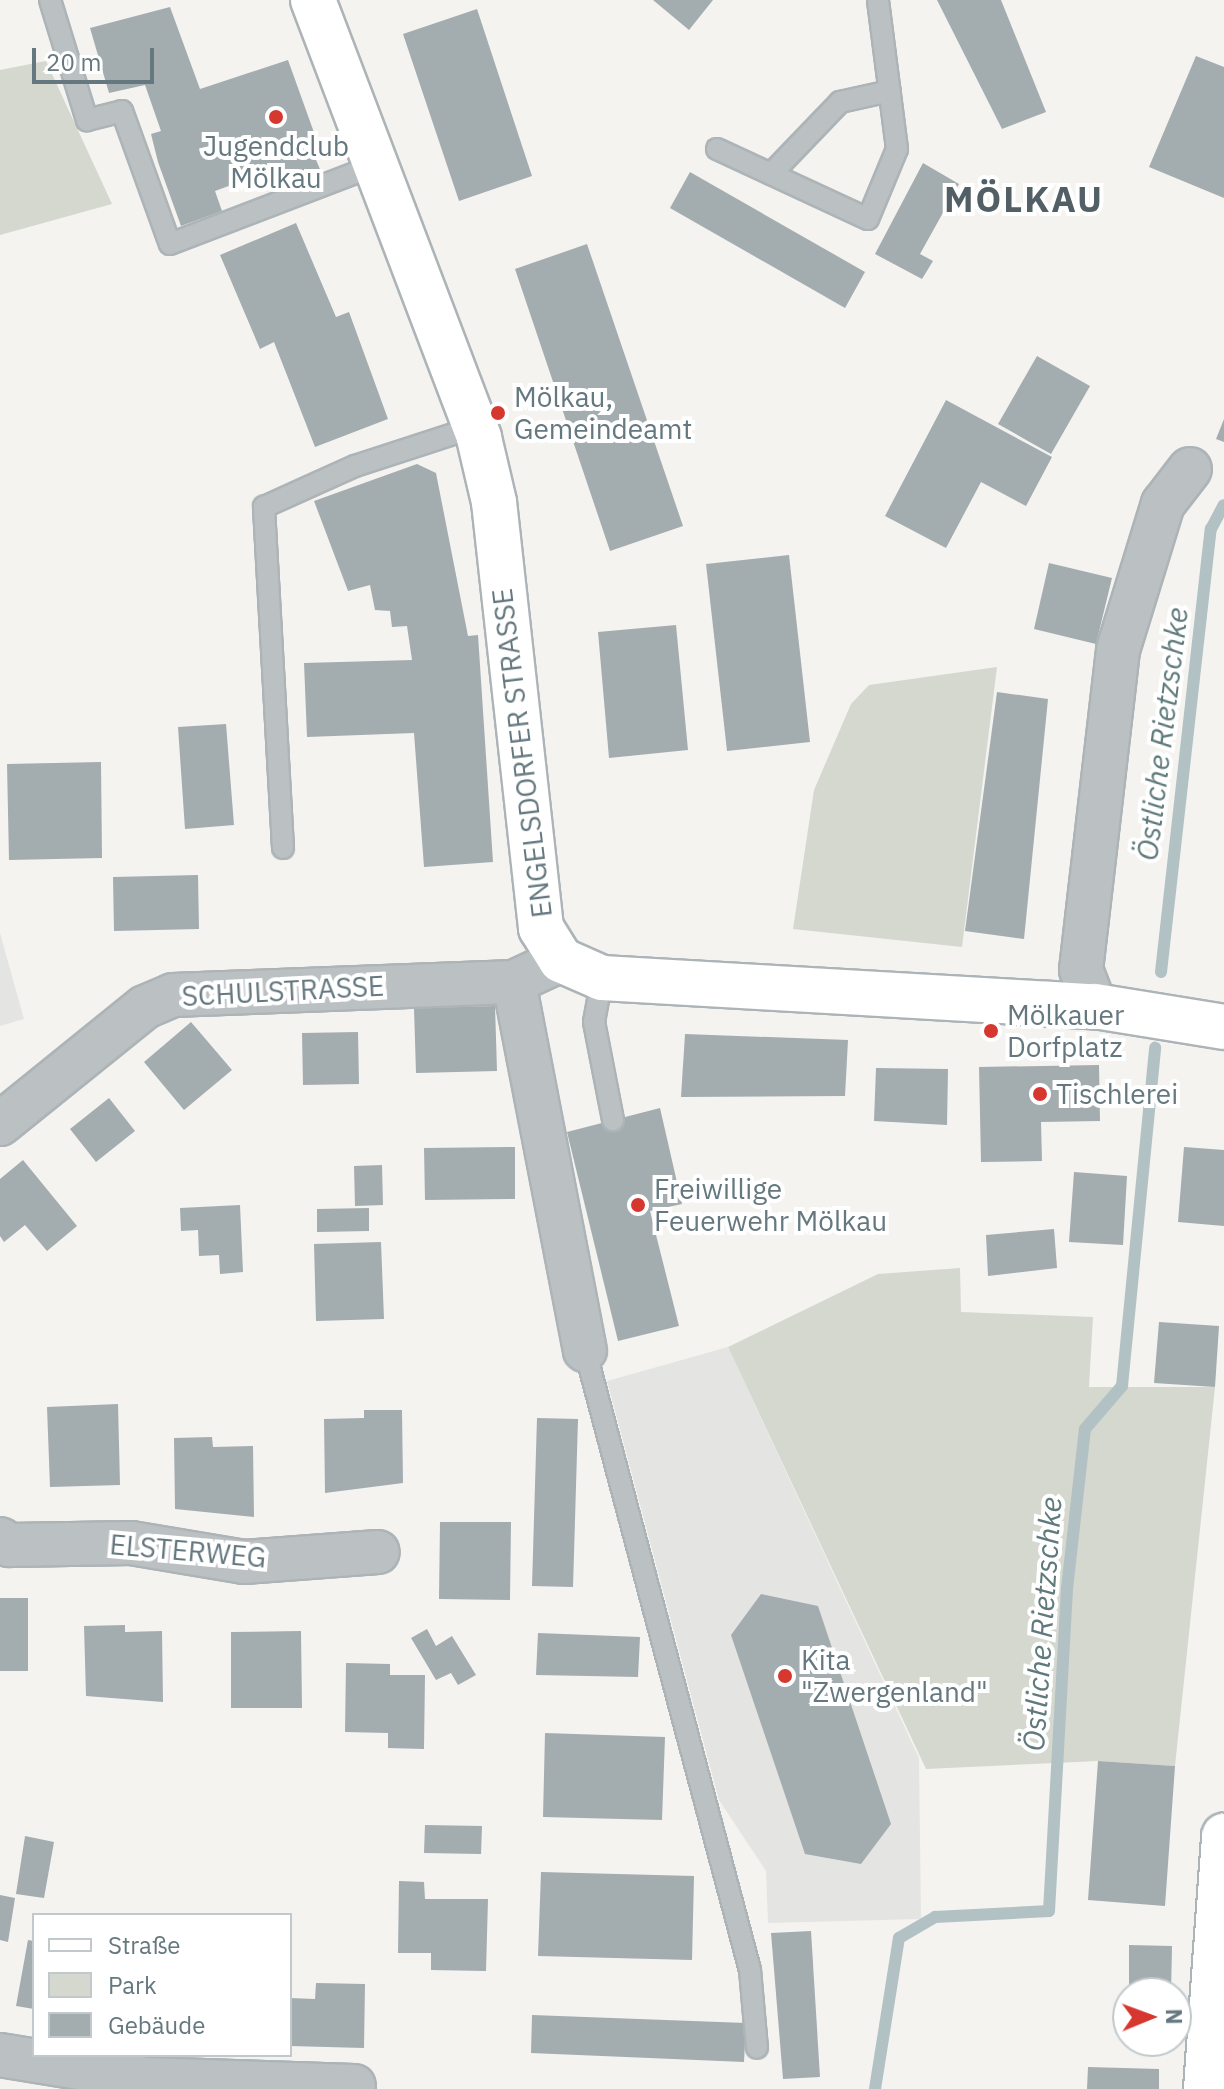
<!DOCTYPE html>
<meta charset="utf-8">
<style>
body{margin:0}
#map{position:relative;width:1224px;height:2089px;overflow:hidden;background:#f4f3f0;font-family:"IBM Plex Sans",sans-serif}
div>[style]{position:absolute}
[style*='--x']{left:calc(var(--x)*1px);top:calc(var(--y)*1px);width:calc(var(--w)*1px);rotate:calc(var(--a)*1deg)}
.built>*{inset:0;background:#e4e5e3}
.green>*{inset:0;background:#d4d8cf}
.stream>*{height:12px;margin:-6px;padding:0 6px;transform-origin:6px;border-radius:6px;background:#b2c1c3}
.building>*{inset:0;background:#a3acaf}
.roads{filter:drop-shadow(2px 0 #adb4b7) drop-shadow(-2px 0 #adb4b7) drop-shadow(0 2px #adb4b7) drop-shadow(0 -2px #adb4b7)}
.service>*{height:20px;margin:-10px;padding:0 10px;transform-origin:10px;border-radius:10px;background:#bbc0c2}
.minor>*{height:42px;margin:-21px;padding:0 21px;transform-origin:21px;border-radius:21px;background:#bbc0c2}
.secondary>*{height:44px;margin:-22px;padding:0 22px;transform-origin:22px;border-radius:22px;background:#fff}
.dots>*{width:22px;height:22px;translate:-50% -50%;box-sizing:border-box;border:4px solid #fff;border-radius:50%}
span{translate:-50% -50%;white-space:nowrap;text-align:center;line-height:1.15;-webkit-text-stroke:8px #fff;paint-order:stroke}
.poi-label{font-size:28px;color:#65787f}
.left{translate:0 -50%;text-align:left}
.street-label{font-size:28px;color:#65787f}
.water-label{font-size:30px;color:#607a7c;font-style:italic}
.district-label{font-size:36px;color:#526065;font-weight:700;letter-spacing:2px}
.legend{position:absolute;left:32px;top:1913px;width:260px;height:144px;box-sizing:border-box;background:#fff;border:2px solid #c1c9cc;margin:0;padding:10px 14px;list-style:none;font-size:24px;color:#65787f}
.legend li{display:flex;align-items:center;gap:16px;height:40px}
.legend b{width:40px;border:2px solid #c1c9cc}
.north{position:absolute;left:1112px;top:1977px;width:80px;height:80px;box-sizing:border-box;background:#fff;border:2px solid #c1c9cc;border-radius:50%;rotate:89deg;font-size:22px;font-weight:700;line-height:32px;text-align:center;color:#65787f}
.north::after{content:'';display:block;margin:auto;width:28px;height:36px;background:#d6372e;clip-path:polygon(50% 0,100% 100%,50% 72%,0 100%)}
.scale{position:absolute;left:32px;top:48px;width:122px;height:36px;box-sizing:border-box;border:4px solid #65787f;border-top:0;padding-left:10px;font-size:24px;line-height:28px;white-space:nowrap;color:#65787f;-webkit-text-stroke:6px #fff;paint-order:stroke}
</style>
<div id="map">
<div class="built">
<div style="clip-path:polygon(0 933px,24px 1019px,0 1026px)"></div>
<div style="clip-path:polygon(728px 1347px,919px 1758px,921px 1919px,768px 1923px,766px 1871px,719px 1800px,607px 1381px)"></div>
</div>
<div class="green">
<div style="clip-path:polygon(46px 61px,112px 204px,0 235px,0 70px)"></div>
<div style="clip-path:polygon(997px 667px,962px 947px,793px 929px,814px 790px,851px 704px,869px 685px)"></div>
<div style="clip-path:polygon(960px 1268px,961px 1312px,1093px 1317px,1089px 1387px,1215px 1387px,1175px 1766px,1098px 1761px,926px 1769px,728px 1347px,878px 1274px)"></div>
</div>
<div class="stream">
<div style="--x:1161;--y:972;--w:446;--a:-83.6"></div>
<div style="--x:1211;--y:529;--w:27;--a:-62"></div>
<div style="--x:875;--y:2089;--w:153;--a:-81"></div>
<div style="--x:899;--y:1938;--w:42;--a:-30.3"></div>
<div style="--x:935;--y:1917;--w:114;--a:-3"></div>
<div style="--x:1049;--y:1911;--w:323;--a:-86.8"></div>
<div style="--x:1067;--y:1589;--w:161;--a:-83.6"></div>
<div style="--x:1085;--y:1429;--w:57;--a:-49.3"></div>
<div style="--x:1122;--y:1386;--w:340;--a:-84.4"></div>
</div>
<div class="building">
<div style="clip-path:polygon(653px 0,713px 0,689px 30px)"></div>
<div style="clip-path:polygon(937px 0,1001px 0,1046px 112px,1002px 129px)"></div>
<div style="clip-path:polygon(170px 7px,200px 89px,288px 60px,321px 152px,314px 155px,322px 174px,284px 188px,275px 169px,215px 191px,222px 211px,181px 226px,158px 162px,151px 134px,161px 131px,145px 85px,109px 93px,90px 28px)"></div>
<div style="clip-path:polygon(477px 9px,532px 176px,459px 201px,403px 34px)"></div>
<div style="clip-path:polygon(1196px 56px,1224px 67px,1224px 198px,1149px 167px)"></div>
<div style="clip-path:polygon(923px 163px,959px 184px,920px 254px,933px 261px,922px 279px,875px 254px)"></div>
<div style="clip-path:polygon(690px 172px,865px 272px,845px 308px,670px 208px)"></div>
<div style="clip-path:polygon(296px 223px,336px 317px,349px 312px,388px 419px,315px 447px,274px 342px,260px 349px,220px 255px)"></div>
<div style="clip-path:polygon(587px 244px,683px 526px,610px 551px,515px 269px)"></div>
<div style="clip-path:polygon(1037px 356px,1090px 386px,1051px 454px,998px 424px)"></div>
<div style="clip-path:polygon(946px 400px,1052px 457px,1026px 506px,981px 482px,946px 548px,885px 516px)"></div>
<div style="clip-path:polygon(1224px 419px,1224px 442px,1216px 439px)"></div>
<div style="clip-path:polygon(417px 464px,436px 473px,468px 636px,478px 635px,493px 862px,424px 867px,414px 733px,307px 737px,304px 663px,412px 660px,407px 626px,392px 627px,390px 611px,375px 610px,370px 585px,348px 591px,314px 501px)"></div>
<div style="clip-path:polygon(789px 555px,810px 742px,727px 751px,706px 564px)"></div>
<div style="clip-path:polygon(1049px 563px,1112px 578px,1096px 644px,1034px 629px)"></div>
<div style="clip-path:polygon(676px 625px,688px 750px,609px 758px,598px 632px)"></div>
<div style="clip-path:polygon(997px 692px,1048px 699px,1024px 939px,965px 931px)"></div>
<div style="clip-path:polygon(226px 724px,234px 825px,185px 829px,178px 727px)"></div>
<div style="clip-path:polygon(101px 762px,102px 858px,9px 860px,7px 764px)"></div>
<div style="clip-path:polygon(198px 875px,199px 929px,114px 931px,113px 877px)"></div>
<div style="clip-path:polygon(495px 1006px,497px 1071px,416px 1073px,414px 1008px)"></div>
<div style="clip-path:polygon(191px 1022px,232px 1070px,184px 1110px,144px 1062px)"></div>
<div style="clip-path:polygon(358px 1032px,359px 1084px,303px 1085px,302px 1033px)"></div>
<div style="clip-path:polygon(685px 1034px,848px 1040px,845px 1096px,681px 1097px)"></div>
<div style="clip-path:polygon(1099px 1065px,1100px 1121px,1041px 1122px,1042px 1161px,981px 1162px,979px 1067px)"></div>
<div style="clip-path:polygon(876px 1068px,948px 1069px,947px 1125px,874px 1121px)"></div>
<div style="clip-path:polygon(109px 1098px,135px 1131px,96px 1162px,70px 1129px)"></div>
<div style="clip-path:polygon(660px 1108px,682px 1204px,650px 1211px,679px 1326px,618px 1341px,567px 1132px)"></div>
<div style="clip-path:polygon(515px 1147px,515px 1199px,425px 1200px,424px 1148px)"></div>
<div style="clip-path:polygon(1184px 1147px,1224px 1150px,1224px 1226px,1178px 1222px)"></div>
<div style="clip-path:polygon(23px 1160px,77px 1226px,47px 1251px,25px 1225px,4px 1242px,0 1236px,0 1179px)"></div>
<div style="clip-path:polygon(382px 1165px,383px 1205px,355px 1206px,354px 1166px)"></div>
<div style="clip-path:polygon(1074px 1172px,1127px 1176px,1123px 1245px,1069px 1242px)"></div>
<div style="clip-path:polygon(240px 1205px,243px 1272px,220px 1274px,219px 1255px,199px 1256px,198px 1230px,181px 1231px,180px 1208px)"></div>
<div style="clip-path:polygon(369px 1208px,369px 1231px,317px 1232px,317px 1209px)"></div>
<div style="clip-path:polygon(1054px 1229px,1057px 1268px,988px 1276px,986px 1235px)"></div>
<div style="clip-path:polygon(381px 1242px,384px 1319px,316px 1321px,314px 1244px)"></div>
<div style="clip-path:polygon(1159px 1322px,1219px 1326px,1215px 1387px,1154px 1383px)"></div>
<div style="clip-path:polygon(118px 1404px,120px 1485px,50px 1487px,47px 1407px)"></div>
<div style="clip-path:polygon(364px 1410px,402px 1410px,403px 1483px,325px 1493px,324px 1419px,364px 1418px)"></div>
<div style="clip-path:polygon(537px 1418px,578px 1419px,573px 1587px,532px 1586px)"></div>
<div style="clip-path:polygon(212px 1437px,213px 1447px,253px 1446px,254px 1517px,175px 1509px,174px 1438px)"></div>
<div style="clip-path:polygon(440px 1522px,511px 1522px,510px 1600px,439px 1599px)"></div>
<div style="clip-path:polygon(761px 1594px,818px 1606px,891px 1824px,861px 1864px,805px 1854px,731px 1635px)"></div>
<div style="clip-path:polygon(0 1598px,28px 1598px,28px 1671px,0 1671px)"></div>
<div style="clip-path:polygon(125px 1625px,125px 1632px,162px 1631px,163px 1702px,86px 1696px,84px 1626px)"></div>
<div style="clip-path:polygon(427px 1629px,436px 1646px,452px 1636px,476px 1675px,458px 1685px,451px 1673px,436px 1680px,411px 1638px)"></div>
<div style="clip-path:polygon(301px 1631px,302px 1708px,231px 1708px,231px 1632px)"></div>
<div style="clip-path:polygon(538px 1633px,640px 1637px,638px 1677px,536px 1675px)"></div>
<div style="clip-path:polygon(346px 1663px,390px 1664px,390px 1675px,425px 1675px,424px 1749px,388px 1748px,388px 1733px,345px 1732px)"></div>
<div style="clip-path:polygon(545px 1733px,665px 1737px,662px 1820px,543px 1817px)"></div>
<div style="clip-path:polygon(1098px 1761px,1175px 1766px,1165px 1906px,1088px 1900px)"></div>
<div style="clip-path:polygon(425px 1825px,482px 1826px,481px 1854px,424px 1853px)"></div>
<div style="clip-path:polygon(25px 1836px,54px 1842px,44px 1898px,16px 1894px)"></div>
<div style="clip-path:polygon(541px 1872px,694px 1876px,692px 1960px,538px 1956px)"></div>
<div style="clip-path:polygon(399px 1881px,424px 1882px,425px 1899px,488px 1899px,486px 1971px,431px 1970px,431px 1953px,398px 1953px)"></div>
<div style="clip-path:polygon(0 1895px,15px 1898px,8px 1942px,0 1940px)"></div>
<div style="clip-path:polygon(811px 1931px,820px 2077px,783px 2079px,771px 1933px)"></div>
<div style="clip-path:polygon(28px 1940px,34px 1941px,34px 2009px,16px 2006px)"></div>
<div style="clip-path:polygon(1129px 1945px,1172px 1946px,1171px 1993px,1129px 1993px)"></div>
<div style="clip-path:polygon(316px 1983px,365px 1984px,364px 2048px,290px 2046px,290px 1998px,315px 1999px)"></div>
<div style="clip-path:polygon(532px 2015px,746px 2023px,744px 2062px,531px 2053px)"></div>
<div style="clip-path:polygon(1088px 2067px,1159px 2069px,1159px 2089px,1087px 2089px)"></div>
</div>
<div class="roads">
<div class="service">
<div style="--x:50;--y:0;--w:126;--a:72.9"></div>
<div style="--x:87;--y:120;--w:36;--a:-14"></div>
<div style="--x:122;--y:111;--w:141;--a:70.2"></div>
<div style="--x:170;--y:244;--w:221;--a:-21"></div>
<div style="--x:717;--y:149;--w:166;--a:24.9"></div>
<div style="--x:868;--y:219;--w:76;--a:-67.5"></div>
<div style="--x:897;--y:149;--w:150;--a:-97.3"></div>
<div style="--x:771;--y:174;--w:100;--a:-46.2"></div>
<div style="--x:840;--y:102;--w:51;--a:-12.4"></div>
<div style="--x:283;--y:848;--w:342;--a:-93.2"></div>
<div style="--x:264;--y:507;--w:100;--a:-24.3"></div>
<div style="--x:355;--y:466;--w:126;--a:-18"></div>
<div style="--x:602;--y:978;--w:45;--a:100.3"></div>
<div style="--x:594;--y:1022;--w:100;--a:79"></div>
<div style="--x:585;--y:1350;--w:642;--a:75.1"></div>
<div style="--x:750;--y:1970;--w:78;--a:84.9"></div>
</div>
<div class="minor">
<div style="--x:514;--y:982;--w:375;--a:79.1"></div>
<div style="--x:1095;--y:1006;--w:39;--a:-111"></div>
<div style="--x:1081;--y:970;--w:322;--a:-83.4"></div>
<div style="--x:1118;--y:650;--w:153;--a:-72.9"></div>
<div style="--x:1163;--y:504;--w:44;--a:-52.4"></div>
<div style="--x:0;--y:1124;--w:186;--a:-38.9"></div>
<div style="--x:145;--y:1007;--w:30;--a:-23"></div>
<div style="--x:173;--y:995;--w:341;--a:-2.2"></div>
<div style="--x:514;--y:982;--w:52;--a:-25.1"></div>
<div style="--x:0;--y:1539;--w:11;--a:34"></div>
<div style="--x:9;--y:1545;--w:122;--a:-0.9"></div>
<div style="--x:131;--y:1543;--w:115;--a:9.5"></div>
<div style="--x:244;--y:1562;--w:134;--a:-4.3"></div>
<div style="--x:0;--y:2055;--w:148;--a:9.3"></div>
<div style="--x:146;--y:2079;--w:208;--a:1.9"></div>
</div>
<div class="secondary">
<div style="--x:313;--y:0;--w:468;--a:69.2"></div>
<div style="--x:479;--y:438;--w:66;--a:76.8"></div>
<div style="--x:494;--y:502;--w:429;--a:83.7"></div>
<div style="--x:541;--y:928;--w:38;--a:58"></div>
<div style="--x:561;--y:960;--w:45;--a:23.7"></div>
<div style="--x:602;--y:978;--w:494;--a:3.3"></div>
<div style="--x:1095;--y:1006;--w:131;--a:9.2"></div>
<div style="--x:1206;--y:2089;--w:254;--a:-85.9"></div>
</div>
</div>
<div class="dots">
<div style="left:276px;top:117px;background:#d6372e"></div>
<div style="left:498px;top:413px;background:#d6372e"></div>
<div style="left:991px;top:1031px;background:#d6372e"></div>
<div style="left:1040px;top:1094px;background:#d6372e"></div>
<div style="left:638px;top:1205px;background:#d6372e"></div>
<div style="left:785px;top:1676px;background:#d6372e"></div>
</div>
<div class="poi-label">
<span style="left:276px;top:162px">Jugendclub<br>Mölkau</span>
<span class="left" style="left:514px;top:413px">Mölkau,<br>Gemeindeamt</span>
<span class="left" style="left:1007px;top:1031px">Mölkauer<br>Dorfplatz</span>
<span class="left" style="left:1056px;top:1094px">Tischlerei</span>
<span class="left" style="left:654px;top:1205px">Freiwillige<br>Feuerwehr Mölkau</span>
<span class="left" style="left:801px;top:1676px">Kita<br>"Zwergenland"</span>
</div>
<div class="street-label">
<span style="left:522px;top:753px;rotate:-97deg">ENGELSDORFER STRASSE</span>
<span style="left:283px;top:991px;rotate:-3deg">SCHULSTRASSE</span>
<span style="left:188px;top:1551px;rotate:5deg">ELSTERWEG</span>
</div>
<div class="water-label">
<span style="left:1162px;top:734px;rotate:-83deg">Östliche Rietzschke</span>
<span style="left:1042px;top:1624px;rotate:-86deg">Östliche Rietzschke</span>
</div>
<div class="district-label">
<span style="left:1024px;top:199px">MÖLKAU</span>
</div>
<ul class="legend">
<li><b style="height:10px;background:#fff"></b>Straße</li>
<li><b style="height:22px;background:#d4d8cf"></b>Park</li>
<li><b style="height:22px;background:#a3acaf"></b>Gebäude</li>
</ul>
<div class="north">N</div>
<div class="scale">20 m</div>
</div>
